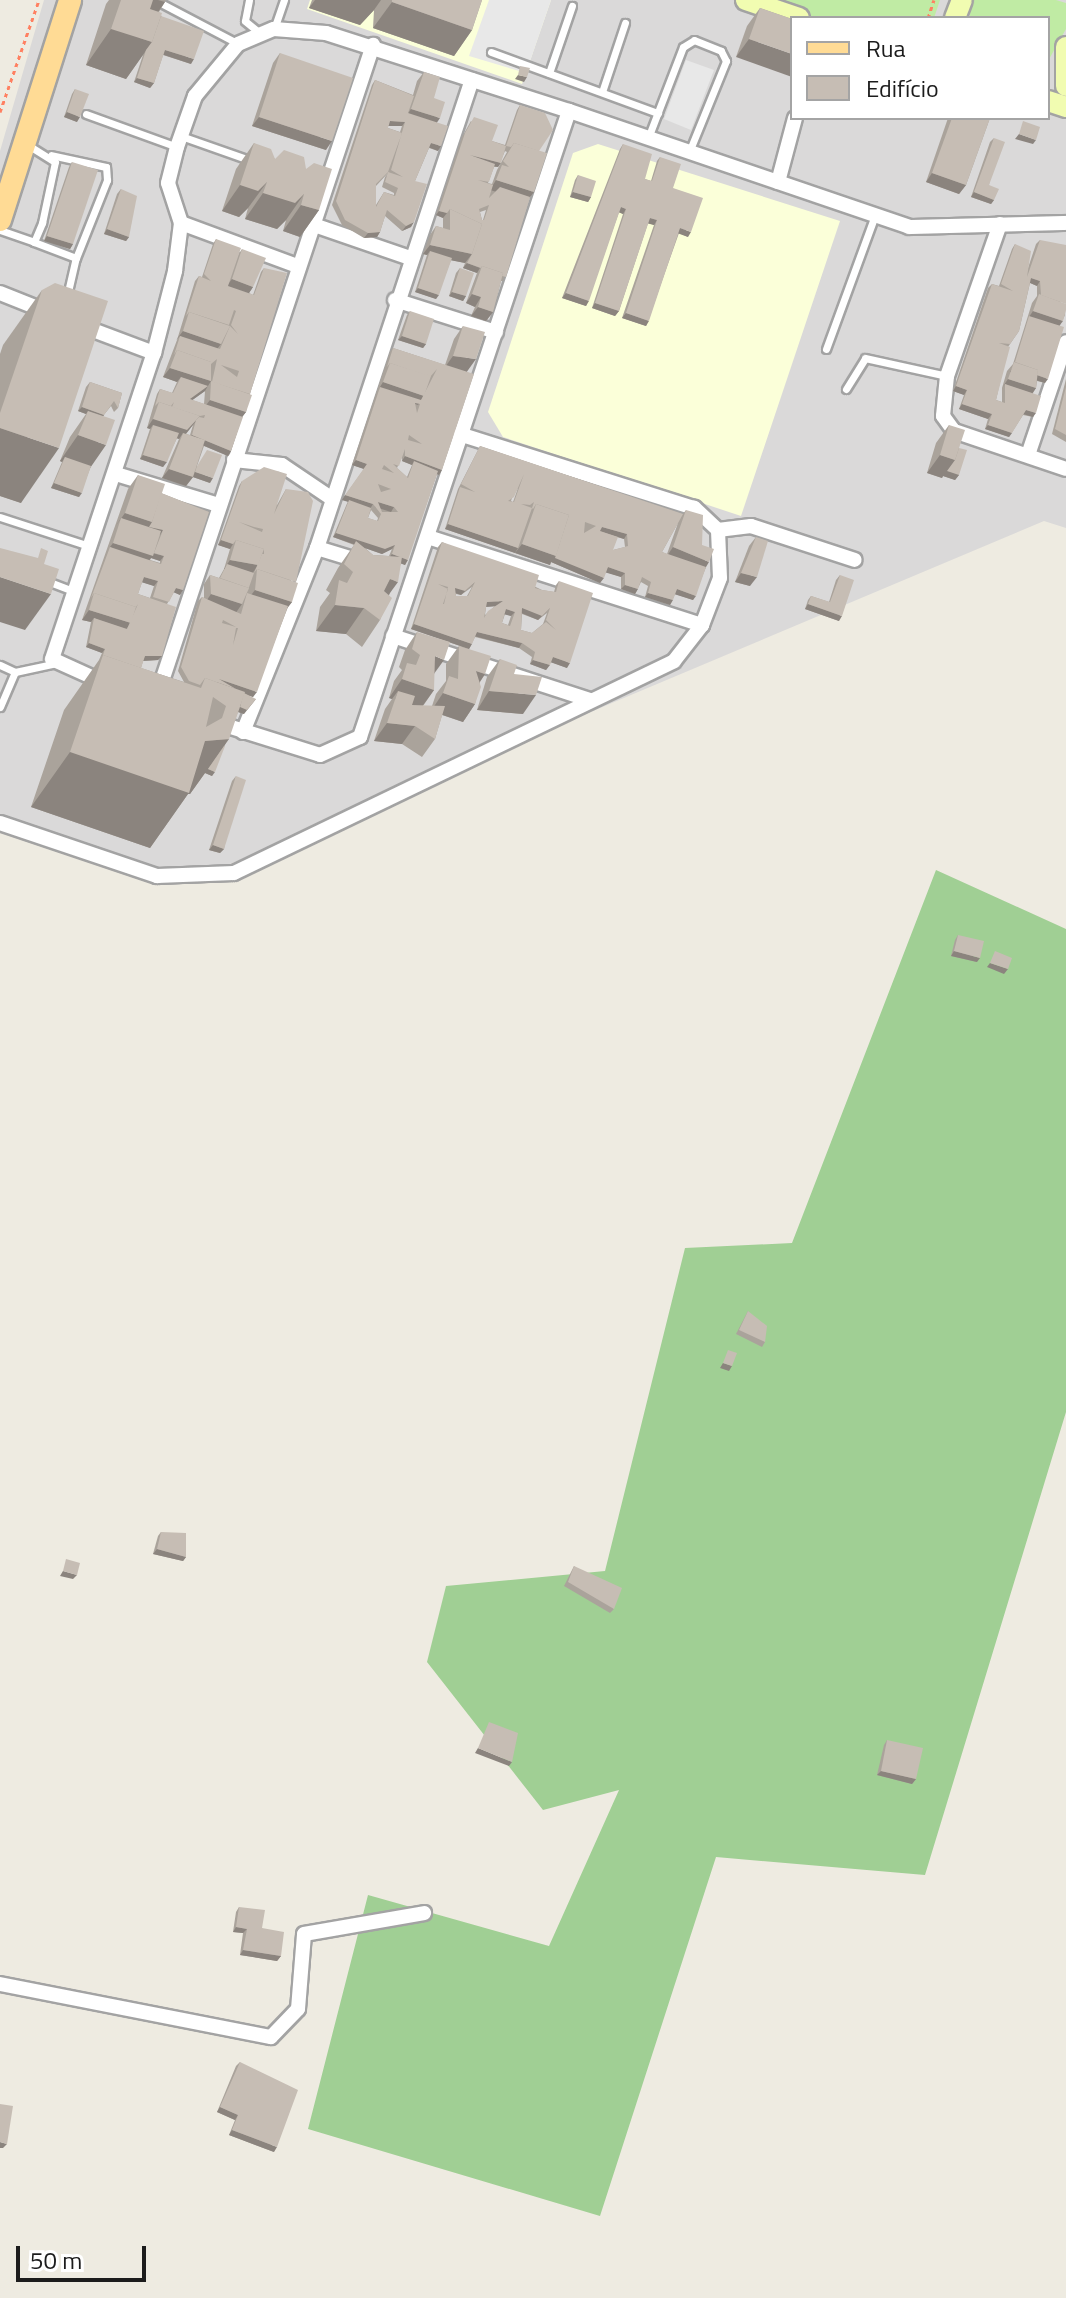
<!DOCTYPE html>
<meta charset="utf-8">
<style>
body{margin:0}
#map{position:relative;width:1066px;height:2298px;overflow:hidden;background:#eeebe1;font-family:"Titillium Web",sans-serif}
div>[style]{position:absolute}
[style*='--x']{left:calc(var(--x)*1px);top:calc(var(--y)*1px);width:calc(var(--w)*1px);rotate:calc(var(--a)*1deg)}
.residential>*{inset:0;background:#dad9d9}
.education>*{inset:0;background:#fbffd9}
.grass>*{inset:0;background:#c0eba4}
.forest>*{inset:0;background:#a0cf94}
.parking>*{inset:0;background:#e8e8e8}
.path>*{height:3px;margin-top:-1.5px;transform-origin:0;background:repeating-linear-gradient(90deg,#ff8061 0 4px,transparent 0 8px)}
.roads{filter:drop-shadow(2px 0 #a3a3a3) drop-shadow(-2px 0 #a3a3a3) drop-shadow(0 2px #a3a3a3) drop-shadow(0 -2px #a3a3a3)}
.service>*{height:7px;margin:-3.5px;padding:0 3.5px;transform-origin:3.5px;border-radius:3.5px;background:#fff}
.minor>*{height:14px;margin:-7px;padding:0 7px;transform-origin:7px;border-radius:7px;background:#fff}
.secondary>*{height:20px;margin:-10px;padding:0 10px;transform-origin:10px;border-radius:10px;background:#f1fcb1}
.primary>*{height:22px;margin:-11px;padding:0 11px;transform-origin:11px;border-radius:11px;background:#ffdb95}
.wall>*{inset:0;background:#aaa39b}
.shaded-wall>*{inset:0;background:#8b847e}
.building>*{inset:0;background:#c6bdb4}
span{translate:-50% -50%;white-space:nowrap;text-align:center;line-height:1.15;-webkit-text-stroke:6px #fff;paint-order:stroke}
.legend{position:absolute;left:790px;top:16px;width:260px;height:104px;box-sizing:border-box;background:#fff;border:2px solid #a4a4a4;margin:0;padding:10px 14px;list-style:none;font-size:24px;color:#1c1c1c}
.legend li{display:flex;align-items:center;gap:16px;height:40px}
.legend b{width:40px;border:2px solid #a4a4a4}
.scale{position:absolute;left:16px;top:2246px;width:130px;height:36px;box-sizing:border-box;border:4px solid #1c1c1c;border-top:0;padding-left:10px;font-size:24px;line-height:28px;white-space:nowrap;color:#1c1c1c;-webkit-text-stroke:6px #fff;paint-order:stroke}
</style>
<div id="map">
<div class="residential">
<div style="clip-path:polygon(evenodd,44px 0,1066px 0,1066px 528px,1044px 521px,192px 880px,0 819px,0 151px,44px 0,792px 18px,1048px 18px,1048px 118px,792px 118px,792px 18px)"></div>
</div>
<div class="education">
<div style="clip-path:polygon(310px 0,551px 0,522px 84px,307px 9px)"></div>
<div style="clip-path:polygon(598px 144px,840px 221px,741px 516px,503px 437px,488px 412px,573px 153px)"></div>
</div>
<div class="grass">
<div style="clip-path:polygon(765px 0,940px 0,934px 18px,817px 18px)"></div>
<div style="clip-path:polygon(970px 0,1056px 0,1066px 3px,1066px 29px,1048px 61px,1048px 18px,970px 18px)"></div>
</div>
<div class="forest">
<div style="clip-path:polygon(936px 870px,1066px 929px,1066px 1412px,925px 1875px,716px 1857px,600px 2216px,308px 2129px,368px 1895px,549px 1946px,619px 1790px,543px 1810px,427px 1662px,446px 1586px,605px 1571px,685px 1248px,792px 1243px)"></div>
</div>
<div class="parking">
<div style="clip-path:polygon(489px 0,551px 0,526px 73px,469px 56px)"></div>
<div style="clip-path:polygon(686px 60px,714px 70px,691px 130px,664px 119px)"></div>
</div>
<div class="path">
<div style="--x:928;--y:18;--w:19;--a:-72"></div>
<div style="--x:0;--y:112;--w:119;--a:-70.8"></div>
</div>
<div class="roads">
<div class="service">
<div style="--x:155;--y:0;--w:93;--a:27.7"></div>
<div style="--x:249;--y:0;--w:21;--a:101"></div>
<div style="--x:245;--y:21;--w:19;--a:39"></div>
<div style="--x:274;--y:29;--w:31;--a:-71"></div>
<div style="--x:491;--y:52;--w:178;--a:20.1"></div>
<div style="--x:549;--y:73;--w:71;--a:-71.1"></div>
<div style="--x:602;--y:92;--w:73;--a:-71.6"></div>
<div style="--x:86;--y:114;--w:97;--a:19.9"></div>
<div style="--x:181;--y:136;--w:75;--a:19.4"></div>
<div style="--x:648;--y:138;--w:97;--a:-69"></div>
<div style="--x:683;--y:47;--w:13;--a:-32"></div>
<div style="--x:694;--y:40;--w:29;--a:22"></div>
<div style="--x:721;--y:51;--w:11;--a:63"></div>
<div style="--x:726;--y:61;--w:98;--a:112.1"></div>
<div style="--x:0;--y:230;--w:36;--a:19"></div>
<div style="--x:34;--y:242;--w:21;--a:-67"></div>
<div style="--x:42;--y:223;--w:62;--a:-78"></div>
<div style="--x:55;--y:162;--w:32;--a:-148"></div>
<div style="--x:34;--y:242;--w:45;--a:20.9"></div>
<div style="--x:76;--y:258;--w:84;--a:-68.3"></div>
<div style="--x:107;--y:180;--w:13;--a:-94"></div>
<div style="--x:106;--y:167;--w:56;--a:-167.7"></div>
<div style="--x:67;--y:296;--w:39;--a:-77"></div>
<div style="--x:826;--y:349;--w:143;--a:-69.9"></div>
<div style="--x:846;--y:389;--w:36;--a:-58"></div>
<div style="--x:865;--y:358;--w:84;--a:12.4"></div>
<div style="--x:0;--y:517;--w:94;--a:18"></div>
<div style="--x:47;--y:581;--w:30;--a:21"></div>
<div style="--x:0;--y:665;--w:17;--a:25"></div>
<div style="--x:15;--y:672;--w:40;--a:-12"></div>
<div style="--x:0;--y:707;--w:38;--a:-67"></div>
</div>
<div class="minor">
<div style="--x:778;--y:182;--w:66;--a:-75.1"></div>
<div style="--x:181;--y:223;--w:124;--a:20.3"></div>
<div style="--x:1000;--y:224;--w:161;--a:109.2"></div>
<div style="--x:947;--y:376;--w:40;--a:95.7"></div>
<div style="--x:943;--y:416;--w:19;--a:54"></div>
<div style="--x:954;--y:431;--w:118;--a:18.7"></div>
<div style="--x:314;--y:225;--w:102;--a:19"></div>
<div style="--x:0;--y:293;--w:52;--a:21.6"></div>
<div style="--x:395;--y:300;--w:106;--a:17.6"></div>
<div style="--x:82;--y:326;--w:77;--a:20.6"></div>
<div style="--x:1028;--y:455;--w:119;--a:-71.4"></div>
<div style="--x:234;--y:460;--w:48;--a:5.9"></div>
<div style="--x:282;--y:465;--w:59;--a:34"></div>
<div style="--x:116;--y:474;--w:108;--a:16.8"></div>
<div style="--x:718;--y:530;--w:33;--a:-7"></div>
<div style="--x:751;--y:526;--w:109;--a:18.1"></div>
<div style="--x:428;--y:537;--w:288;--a:17.8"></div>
<div style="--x:317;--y:548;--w:48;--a:16.9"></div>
<div style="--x:393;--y:636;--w:207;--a:18"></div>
<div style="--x:105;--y:683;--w:58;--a:-155.6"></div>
<div style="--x:52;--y:659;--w:323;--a:-71.6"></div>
<div style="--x:154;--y:353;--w:85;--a:-75.6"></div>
<div style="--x:175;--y:271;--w:48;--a:-82.9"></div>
<div style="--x:181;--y:223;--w:42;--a:-108"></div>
<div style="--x:168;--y:183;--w:37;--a:-76"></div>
<div style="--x:177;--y:147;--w:54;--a:-70.6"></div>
<div style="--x:195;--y:96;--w:67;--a:-50.4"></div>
<div style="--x:238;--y:44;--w:39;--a:-23"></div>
<div style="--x:274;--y:29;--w:52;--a:4.4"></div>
<div style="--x:326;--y:33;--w:255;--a:17.8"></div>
<div style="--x:158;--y:693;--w:683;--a:-71.64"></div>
<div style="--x:215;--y:722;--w:110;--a:17.4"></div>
<div style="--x:320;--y:755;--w:44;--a:-24.2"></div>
<div style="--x:360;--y:737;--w:660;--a:-71.54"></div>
<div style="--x:569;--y:111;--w:359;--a:18.8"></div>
<div style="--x:909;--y:227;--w:157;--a:-1.5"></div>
<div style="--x:243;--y:732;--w:198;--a:-68.1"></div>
<div style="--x:317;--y:548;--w:493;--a:-71.7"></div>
<div style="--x:0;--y:823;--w:166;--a:18.7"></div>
<div style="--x:157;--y:876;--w:77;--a:-2.2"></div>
<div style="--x:234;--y:873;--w:488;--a:-25.7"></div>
<div style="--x:674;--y:661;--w:46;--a:-52.1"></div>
<div style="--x:702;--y:625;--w:50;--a:-69"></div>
<div style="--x:720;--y:578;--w:48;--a:-92.4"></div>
<div style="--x:718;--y:530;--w:33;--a:-137"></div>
<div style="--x:694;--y:508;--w:245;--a:-162.5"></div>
<div style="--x:0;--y:1984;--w:276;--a:11.1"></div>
<div style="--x:271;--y:2037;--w:39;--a:-46"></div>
<div style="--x:298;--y:2009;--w:75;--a:-85.4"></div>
<div style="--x:304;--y:1934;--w:122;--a:-9.9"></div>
</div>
<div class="secondary">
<div style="--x:746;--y:0;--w:56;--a:18.8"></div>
<div style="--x:955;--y:18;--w:19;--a:-69"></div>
<div style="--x:1066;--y:47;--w:39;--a:90"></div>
<div style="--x:1048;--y:101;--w:19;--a:18"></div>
</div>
<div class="primary">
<div style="--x:0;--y:220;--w:231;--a:-72.3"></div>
</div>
</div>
<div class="wall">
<div style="clip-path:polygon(109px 0,166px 0,159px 12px,191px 64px,163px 55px,154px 83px,150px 88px,134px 82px,143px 55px,126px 79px,86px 65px,106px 4px)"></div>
<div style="clip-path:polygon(312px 0,482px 0,472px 30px,454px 56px,373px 28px,374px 10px,360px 25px,309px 8px)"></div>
<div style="clip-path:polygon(760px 8px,792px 19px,736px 57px,747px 26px)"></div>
<div style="clip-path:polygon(280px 53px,326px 150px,252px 126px,273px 63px)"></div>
<div style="clip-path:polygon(evenodd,424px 72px,434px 98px,437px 123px,438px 151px,429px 148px,415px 181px,411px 227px,402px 231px,385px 216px,380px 232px,377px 237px,364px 238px,342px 225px,332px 205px,372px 85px,375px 80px,413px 95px,417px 81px,424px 72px,388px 126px,402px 126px,400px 132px,388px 128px,388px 126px,424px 72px,389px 172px,385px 177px,382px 187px,394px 193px,394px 195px,384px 192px,376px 205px,376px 186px,389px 172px)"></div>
<div style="clip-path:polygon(75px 89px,77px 122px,64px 117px,72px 94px)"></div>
<div style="clip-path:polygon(evenodd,520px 105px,539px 151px,530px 197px,503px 281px,501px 281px,493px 312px,486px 321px,471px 316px,475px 307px,466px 303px,477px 273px,463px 268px,465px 263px,451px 260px,436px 299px,415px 292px,427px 255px,423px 254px,430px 235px,436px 226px,443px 228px,443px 218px,436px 215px,462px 137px,471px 121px,492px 141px,505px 145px,517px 110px,520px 105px,505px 151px,507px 152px,497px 170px,492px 184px,488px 183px,494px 167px,498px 167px,505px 151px,520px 105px,486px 210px,483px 220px,482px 220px,480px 212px,486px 210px)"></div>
<div style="clip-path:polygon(948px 118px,990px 118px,966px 185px,959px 194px,926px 182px)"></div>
<div style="clip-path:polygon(994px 138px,989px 185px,994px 200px,991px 204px,971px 197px,990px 142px)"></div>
<div style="clip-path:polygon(254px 143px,275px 159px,306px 169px,319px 210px,300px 237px,283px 231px,286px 220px,277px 229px,245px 219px,248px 208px,239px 217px,222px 211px,236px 169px)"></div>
<div style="clip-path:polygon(623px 144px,645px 179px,651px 181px,657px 161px,660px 157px,673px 188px,688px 237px,679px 233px,646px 326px,622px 318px,654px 225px,648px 223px,619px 311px,615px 316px,592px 308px,623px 214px,619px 212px,586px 306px,562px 298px,620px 149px)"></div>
<div style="clip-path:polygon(72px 162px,73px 244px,70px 249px,44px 241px,69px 167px)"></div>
<div style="clip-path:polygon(578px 175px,591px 197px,588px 202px,570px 197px,575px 180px)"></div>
<div style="clip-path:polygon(121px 189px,129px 237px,126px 241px,104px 234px,117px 194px)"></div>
<div style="clip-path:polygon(evenodd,216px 239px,238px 255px,242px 249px,253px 287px,249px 293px,253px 295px,261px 272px,264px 268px,250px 394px,246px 412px,242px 417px,231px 451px,228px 456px,204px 446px,197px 466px,210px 483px,193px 477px,186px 486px,162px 478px,179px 439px,177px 438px,163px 467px,140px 459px,150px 429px,147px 428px,157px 394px,160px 389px,172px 393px,177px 382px,163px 377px,177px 340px,195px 281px,199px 276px,202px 277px,213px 244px,216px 239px,205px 391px,204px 404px,192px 400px,205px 391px,216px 239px,193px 425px,190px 435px,186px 434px,193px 425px)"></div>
<div style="clip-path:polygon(evenodd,1040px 240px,1065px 315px,1060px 325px,1045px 383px,1037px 381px,1036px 388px,1033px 393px,1033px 417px,1023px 415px,1009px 437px,985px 429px,988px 419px,959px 409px,964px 395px,953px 391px,988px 288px,992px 284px,999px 286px,1012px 249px,1015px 244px,1028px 268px,1036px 244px,1040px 240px,1030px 283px,1037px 286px,1037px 296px,1032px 303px,1013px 364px,1007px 371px,1002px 388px,1002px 402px,996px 400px,1008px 347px,1019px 331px,1030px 283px)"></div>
<div style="clip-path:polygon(460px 268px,466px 296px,463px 301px,449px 296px,456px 273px)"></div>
<div style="clip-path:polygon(42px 290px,21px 503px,0 496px,0 354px,3px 345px)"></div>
<div style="clip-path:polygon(410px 311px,426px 344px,423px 348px,398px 340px,407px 315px)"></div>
<div style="clip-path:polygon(evenodd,463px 326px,467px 372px,439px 475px,437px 474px,405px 565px,401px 563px,380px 620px,362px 647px,346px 634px,316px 631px,320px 607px,330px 593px,326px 590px,338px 568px,354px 545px,333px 537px,348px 501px,342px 500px,364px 469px,352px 465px,390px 352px,393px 348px,445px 365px,454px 339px,463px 326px,402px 457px,402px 461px,412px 465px,407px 477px,397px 468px,402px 457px,463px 326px,371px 510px,378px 518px,377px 521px,368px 518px,371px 510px,463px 326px,365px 548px,382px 554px,392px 549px,389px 556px,373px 555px,365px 548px)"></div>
<div style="clip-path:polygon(1066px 379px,1066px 442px,1052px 434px)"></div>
<div style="clip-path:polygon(90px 382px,122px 393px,118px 408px,114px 412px,111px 406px,103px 416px,91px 466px,79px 497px,51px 488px,62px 462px,60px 461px,70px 437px,86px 414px,78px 411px,86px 387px)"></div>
<div style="clip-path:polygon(949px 425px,959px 448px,959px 475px,955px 480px,943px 476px,942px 478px,927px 473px,936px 443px)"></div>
<div style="clip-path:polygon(evenodd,480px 446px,683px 514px,686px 510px,702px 545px,706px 567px,693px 600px,675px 594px,670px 605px,645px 597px,648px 586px,641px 582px,635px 594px,621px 589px,621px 577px,606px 572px,600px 583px,551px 562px,550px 565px,445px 529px,458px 489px,480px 446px,518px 488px,513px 502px,511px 501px,512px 498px,518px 488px,480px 446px,678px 523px,667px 554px,662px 552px,678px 523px,480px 446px,610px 535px,624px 539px,625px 547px,613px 550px,610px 535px)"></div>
<div style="clip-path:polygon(evenodd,138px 475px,161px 493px,209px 512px,180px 595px,174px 592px,167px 604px,162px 656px,158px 660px,143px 661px,141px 668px,184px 682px,178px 671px,198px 601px,202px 597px,204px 598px,204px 584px,210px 575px,219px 578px,224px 569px,230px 549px,218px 545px,239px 486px,242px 481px,277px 505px,286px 489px,292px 602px,288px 607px,253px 697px,247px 695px,244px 714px,238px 712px,212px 776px,205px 773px,190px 794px,188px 794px,150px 848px,31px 807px,64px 710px,99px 660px,102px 653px,86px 647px,91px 622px,82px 620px,128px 489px,138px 475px,151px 558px,160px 561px,160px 563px,150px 560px,151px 558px,138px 475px,142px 582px,154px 586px,150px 598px,138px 594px,142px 582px)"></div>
<div style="clip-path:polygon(756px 537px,750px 586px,735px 582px,749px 546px)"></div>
<div style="clip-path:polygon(evenodd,442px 542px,542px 590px,554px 592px,556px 585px,559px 581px,567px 668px,551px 662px,546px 670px,530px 664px,532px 657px,519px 648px,475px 637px,469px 649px,485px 674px,480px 682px,475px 704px,463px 722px,442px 715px,435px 739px,422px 757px,402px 744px,374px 741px,385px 709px,392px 699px,389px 698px,394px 681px,402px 670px,399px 667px,405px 650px,417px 632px,434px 674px,434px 690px,423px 706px,432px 706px,436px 694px,446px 681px,446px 664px,459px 646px,463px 647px,411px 629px,438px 547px,442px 542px,472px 587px,467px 596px,456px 596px,456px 594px,461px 595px,472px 587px,442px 542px,495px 606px,485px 615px,486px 607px,495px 606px,442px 542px,547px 613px,543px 624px,532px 633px,521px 630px,522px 614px,538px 620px,547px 613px,442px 542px,505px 614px,511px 616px,508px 625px,502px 623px,505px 614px)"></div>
<div style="clip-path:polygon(840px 575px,839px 621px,805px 609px,808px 600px,811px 596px,829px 602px,836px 580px)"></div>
<div style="clip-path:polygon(500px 659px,514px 674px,523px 714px,477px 710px,487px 677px)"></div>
<div style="clip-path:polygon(236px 776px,224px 849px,220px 853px,209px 850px,232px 781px)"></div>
<div style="clip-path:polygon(958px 935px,977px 962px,951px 956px,955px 940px)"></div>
<div style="clip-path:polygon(748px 1311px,765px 1342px,762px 1347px,736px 1334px)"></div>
<div style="clip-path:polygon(161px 1532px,186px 1557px,183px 1561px,153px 1554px,158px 1536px)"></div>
<div style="clip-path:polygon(574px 1566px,614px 1609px,610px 1613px,564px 1586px)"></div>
<div style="clip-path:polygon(887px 1740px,916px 1779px,912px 1784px,877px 1775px,884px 1745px)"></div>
<div style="clip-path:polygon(239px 1907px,262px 1928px,281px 1956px,277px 1961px,240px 1955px,243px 1933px,233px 1932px,236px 1912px)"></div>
<div style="clip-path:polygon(240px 2062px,274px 2152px,229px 2135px,235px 2120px,217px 2112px,236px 2066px)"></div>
</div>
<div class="shaded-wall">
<div style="clip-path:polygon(152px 0,158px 0,165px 2px,140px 38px,152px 42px,126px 79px,86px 65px,111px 29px)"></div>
<div style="clip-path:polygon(315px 0,381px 0,374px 10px,360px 25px,309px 8px)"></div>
<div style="clip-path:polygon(392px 2px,472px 30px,454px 56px,373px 28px)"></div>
<div style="clip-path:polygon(749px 39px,792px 54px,792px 77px,736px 57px)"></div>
<div style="clip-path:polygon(165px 50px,194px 59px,191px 64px,161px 54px)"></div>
<div style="clip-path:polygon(518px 75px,527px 77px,524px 82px,515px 79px)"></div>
<div style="clip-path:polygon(137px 78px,154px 83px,150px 88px,134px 82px)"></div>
<div style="clip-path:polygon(411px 109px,440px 118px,434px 127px,405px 118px)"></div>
<div style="clip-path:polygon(67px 112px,80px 117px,77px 122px,64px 117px)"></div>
<div style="clip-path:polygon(259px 117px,332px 141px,326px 150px,252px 126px)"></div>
<div style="clip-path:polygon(390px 121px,405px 122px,402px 126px,387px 126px)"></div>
<div style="clip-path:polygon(1019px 134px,1036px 140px,1033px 144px,1015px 139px)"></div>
<div style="clip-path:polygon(431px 143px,441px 146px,438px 151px,428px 147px)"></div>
<div style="clip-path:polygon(470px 155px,501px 163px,498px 167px,467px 160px)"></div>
<div style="clip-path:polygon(932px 173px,966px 185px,959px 194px,926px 182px)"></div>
<div style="clip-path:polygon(496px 180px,534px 192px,527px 201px,490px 190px)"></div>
<div style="clip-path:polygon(267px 182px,248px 208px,239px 217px,222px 211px,240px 185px)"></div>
<div style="clip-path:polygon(573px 192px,591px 197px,588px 202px,570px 197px)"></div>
<div style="clip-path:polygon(974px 192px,994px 200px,991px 204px,971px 197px)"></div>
<div style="clip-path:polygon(263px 193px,304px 194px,286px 220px,277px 229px,245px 219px)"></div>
<div style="clip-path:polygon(301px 205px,319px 210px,300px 237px,283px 231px)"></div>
<div style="clip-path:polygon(621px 207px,626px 209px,623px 214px,618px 212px)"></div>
<div style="clip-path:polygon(439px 211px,447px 213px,443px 218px,436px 215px)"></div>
<div style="clip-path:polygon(650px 218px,657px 220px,654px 225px,646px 223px)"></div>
<div style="clip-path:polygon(414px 222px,411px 227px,402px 231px,406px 226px)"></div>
<div style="clip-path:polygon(680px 228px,691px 232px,688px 237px,677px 233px)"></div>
<div style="clip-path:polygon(107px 229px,129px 237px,126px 241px,104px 234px)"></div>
<div style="clip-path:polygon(380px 232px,377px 237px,364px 238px,368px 233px)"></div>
<div style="clip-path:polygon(47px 236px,73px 244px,70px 249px,44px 241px)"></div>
<div style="clip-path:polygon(430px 245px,472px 254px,465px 263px,429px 256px,430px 251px,427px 255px,423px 254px)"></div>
<div style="clip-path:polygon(467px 263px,480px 268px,477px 273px,463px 268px)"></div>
<div style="clip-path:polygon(1031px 278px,1040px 281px,1037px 286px,1028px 282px)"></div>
<div style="clip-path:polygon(232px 279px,253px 287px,247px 296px,225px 288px)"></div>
<div style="clip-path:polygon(418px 288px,439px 295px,436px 299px,415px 292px)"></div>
<div style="clip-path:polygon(452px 292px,466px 296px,463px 301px,449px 296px)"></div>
<div style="clip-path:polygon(566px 293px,589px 301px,586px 306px,562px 298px)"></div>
<div style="clip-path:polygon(472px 294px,481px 297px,475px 307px,466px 303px)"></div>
<div style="clip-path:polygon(595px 303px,619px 311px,615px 316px,592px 308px)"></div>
<div style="clip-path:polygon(478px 307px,493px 312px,486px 321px,471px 316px)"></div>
<div style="clip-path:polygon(1033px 311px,1063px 321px,1056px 330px,1029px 317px)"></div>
<div style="clip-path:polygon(626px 313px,649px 321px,646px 326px,622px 318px)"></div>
<div style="clip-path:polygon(183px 331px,221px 344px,214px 353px,180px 336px,176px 340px)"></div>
<div style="clip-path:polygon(402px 336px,426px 344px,423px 348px,398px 340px)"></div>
<div style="clip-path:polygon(453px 356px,476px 359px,466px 373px,443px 370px)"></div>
<div style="clip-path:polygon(1013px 367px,1048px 379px,1045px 383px,1010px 372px)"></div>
<div style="clip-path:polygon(170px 368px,211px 381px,205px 391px,187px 404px,190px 399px,181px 377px,177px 382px,163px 377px)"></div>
<div style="clip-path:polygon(1008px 379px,1036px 388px,1029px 398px,1005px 384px,1002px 388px)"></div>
<div style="clip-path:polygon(383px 382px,424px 396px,418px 405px,379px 392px,380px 387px,377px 392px)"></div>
<div style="clip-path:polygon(956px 386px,967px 390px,964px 395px,953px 391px)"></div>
<div style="clip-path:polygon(210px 400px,246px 412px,239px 421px,203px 409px)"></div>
<div style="clip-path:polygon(962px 404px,992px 414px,988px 419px,959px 409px)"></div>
<div style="clip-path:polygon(82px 407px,104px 415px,101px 420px,88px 411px,86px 414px,78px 411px)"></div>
<div style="clip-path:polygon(1026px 410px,1036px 413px,1033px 417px,1023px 414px)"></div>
<div style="clip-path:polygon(200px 416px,181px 440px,183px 433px,179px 439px,152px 430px,153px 425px,150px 429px,147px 428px,153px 419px)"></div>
<div style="clip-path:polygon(988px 425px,1012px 433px,1009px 437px,985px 429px)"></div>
<div style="clip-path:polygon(0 428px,59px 448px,21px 503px,0 496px)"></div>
<div style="clip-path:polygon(78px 435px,106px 445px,88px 471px,65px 457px,62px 462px,60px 461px)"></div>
<div style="clip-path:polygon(192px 435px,231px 451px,228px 456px,188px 439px)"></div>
<div style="clip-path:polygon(143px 455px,167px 462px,163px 467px,140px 459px)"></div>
<div style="clip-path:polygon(940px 455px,955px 460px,959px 475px,955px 480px,943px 476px,942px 478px,927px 473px)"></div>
<div style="clip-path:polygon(405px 456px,442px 470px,439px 475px,413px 465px,414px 461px,412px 465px,402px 461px)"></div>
<div style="clip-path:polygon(356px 460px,367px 464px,364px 469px,352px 465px)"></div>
<div style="clip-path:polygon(169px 469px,193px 477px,186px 486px,162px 478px)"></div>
<div style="clip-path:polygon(193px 471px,213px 478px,210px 483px,190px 476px)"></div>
<div style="clip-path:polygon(54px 483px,82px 493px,79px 497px,51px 488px)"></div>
<div style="clip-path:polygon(345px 495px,373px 504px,370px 509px,342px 500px)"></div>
<div style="clip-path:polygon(378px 502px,394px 507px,391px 512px,375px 507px)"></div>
<div style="clip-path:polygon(125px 513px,152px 522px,163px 530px,160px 535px,121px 518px,115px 527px)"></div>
<div style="clip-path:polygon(448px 524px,518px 548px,515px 553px,445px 529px)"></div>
<div style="clip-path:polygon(602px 527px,627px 534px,624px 539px,599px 531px)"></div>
<div style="clip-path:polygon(336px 533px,395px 545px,392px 549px,382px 554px,333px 537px)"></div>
<div style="clip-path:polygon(221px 540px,233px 544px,230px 549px,218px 545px)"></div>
<div style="clip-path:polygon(113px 543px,152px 553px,164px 556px,160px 561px,151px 558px,146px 565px,110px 547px)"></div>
<div style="clip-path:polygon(522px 544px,556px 556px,604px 578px,600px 583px,551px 562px,550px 565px,515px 553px)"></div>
<div style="clip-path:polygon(673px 547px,709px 562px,703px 572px,667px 556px)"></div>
<div style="clip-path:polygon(392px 554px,408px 560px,405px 565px,388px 559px)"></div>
<div style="clip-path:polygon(230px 560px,258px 565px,252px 574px,224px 569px)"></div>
<div style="clip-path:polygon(608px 567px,625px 573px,621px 577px,604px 572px)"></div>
<div style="clip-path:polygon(741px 573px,757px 577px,750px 586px,735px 582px)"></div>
<div style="clip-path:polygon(0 577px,51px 594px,25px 630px,0 622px)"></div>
<div style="clip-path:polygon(144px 577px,158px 581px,154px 586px,141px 582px)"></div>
<div style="clip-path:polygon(390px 579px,398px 582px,379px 608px,372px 606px)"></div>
<div style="clip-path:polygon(475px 582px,461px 595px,452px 592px,455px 588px)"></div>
<div style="clip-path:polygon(625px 585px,638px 589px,635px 594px,621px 589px)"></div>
<div style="clip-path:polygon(176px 588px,183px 590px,180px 595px,173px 592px)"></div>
<div style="clip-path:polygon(677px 589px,696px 596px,693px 600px,674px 594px)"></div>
<div style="clip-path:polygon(255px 590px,292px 602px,285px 611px,248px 599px)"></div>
<div style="clip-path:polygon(648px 593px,673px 600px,670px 605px,645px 597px)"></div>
<div style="clip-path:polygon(211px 594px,242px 604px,235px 614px,205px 603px)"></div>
<div style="clip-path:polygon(503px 601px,500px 606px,484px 607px,487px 602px)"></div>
<div style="clip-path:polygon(808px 604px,842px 616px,839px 621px,805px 609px)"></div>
<div style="clip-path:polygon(335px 605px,364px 608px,346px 634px,316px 631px)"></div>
<div style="clip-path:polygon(522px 608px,550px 608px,538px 620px,519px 612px)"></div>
<div style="clip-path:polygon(506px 609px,515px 612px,511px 616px,503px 614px)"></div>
<div style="clip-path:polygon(89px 610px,131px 623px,124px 632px,94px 618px,91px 622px,82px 620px)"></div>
<div style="clip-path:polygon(414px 624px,472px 644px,469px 649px,411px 629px)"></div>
<div style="clip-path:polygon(477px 632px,522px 643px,519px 648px,474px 636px)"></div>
<div style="clip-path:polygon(89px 643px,105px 649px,102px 653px,86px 647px)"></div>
<div style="clip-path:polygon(145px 656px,162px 656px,158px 660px,142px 661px)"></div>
<div style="clip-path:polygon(435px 656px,444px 660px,431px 678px)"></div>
<div style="clip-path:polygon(553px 657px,570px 663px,567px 668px,550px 662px)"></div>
<div style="clip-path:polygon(533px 660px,550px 665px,546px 670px,530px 664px)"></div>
<div style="clip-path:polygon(476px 671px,485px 674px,473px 692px)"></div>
<div style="clip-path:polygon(219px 679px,257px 692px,253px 697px,215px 684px)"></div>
<div style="clip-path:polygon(402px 679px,434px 690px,421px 708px,395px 700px,398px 691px,392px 699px,389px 698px)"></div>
<div style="clip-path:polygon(489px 691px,536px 695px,523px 714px,477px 710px)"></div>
<div style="clip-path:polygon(443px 693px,475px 704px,463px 722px,431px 711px)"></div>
<div style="clip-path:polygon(256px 699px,244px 714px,226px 708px)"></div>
<div style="clip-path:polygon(387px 723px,415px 726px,402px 744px,374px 741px)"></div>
<div style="clip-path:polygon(229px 739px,208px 769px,215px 772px,212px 776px,205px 773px,190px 794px,188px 794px,150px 848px,31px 807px,70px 752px)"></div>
<div style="clip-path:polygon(213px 845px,224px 849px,220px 853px,209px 850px)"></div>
<div style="clip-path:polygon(954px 951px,980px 958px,977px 962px,951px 956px)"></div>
<div style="clip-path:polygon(990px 963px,1008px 969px,1004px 974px,987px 967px)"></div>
<div style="clip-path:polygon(723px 1363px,732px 1366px,729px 1371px,720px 1368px)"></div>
<div style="clip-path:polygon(157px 1549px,186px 1557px,183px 1561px,153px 1554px)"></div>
<div style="clip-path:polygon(63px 1571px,77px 1575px,73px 1579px,60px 1576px)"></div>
<div style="clip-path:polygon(478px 1748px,512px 1762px,509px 1766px,475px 1753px)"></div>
<div style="clip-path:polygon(881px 1771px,916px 1779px,912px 1784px,877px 1775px)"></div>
<div style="clip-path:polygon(236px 1927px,247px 1929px,243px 1933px,233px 1932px)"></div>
<div style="clip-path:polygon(243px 1950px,281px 1956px,277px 1961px,240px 1955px)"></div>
<div style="clip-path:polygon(220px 2107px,238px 2115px,235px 2120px,217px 2112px)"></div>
<div style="clip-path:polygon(232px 2130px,277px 2147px,274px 2152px,229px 2135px)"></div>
<div style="clip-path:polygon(0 2142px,7px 2144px,3px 2148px,0 2148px)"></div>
</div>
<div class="building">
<div style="clip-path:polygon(121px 0,153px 0,150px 9px,162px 13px,152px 42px,111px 29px)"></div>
<div style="clip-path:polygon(392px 0,482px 0,472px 30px,392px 2px)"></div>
<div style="clip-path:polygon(760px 8px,792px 19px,792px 54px,749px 39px)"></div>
<div style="clip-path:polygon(161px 16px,204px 31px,194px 59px,165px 50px,154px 83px,137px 78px,146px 50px,152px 42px)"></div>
<div style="clip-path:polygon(280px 53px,353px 78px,332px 141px,259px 117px)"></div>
<div style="clip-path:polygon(520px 66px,530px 68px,527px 77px,518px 75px)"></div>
<div style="clip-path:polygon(424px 72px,440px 77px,434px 98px,445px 102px,440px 118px,411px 109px)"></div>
<div style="clip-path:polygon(evenodd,375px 80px,414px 96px,408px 113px,448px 126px,441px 146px,431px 143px,415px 181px,427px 184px,414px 222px,406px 226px,387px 210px,380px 232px,368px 233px,345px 220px,336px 201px,375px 80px,390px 121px,405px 122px,391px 170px,403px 177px,388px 172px,385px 182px,398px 188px,395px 196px,384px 192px,376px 207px,376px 184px,388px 172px,402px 133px,388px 128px,390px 121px)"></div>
<div style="clip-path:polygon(75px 89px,89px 94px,80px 117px,67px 112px)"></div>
<div style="clip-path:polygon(evenodd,520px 105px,545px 113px,553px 130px,539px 151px,514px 143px,511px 147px,506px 146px,501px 163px,470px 155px,495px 164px,489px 182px,478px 180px,493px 185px,489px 198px,500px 187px,530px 197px,506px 277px,502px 276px,503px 273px,482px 266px,481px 268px,467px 263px,472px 254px,482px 224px,450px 209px,447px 213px,439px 211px,465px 133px,474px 117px,498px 125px,492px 141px,506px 146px,520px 105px,489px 205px,484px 220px,482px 220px,479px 209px,489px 205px)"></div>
<div style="clip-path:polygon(952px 118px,990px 118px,966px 185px,932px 173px)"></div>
<div style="clip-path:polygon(1023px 121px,1040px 127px,1036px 140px,1019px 134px)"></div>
<div style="clip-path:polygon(994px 138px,1005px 142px,989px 185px,999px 189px,994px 200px,974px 192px)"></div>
<div style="clip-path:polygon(254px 143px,271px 149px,275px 159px,284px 150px,304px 157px,306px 169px,314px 163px,332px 169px,319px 210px,301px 205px,304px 194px,295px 203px,263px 193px,267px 182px,258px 191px,240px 185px)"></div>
<div style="clip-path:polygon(514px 143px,547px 153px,534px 192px,496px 180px,502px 165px,509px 167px,503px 161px)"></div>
<div style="clip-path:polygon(623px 144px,652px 154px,645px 179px,652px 181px,660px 157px,681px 164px,673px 188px,703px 198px,691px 232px,680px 228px,649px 321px,626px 313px,657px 220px,650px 218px,619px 311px,595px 303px,626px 209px,621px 207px,589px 301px,566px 293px)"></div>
<div style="clip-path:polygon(72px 162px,98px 170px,73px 244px,47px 236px)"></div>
<div style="clip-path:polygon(578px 175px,596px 181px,591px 197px,573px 192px)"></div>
<div style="clip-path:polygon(121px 189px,137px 196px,129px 237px,107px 229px)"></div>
<div style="clip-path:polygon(450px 209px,482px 224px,472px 254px,430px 245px,436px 226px,450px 230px)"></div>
<div style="clip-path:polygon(evenodd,216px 239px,241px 248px,228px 286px,254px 295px,264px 268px,287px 273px,250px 394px,212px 382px,217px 359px,211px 364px,211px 362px,177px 350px,174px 355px,180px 336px,220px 349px,230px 326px,238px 334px,231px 325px,236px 311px,234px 310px,229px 325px,189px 312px,186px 316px,199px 276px,211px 281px,204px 274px,216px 239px,221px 365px,239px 371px,237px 377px,221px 365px)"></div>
<div style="clip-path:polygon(1040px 240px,1066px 245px,1066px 304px,1041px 295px,1040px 281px,1031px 278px,1019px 331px,1010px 344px,999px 343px,1010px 347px,996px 400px,1005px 403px,1005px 384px,1041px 396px,1036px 413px,1026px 410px,1012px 433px,988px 425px,992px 414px,962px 404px,967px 390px,956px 386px,992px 284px,1013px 291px,1001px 284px,1015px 244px,1031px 251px,1027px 277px)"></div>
<div style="clip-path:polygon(242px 249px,266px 258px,253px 287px,232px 279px)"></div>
<div style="clip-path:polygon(430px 251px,452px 258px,439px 295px,418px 288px)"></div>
<div style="clip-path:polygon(482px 266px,503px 273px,493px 312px,478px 307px,481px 297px,472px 294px)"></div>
<div style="clip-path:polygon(460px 268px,474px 273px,466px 296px,452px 292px)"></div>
<div style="clip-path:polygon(55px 283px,108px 301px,59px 448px,0 428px,0 413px,42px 290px)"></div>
<div style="clip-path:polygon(1039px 294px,1066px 304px,1066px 310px,1063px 321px,1033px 311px)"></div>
<div style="clip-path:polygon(410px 311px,434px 319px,426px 344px,402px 336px)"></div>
<div style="clip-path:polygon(189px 312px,230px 326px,221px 344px,183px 331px)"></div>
<div style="clip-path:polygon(1029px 316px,1064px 327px,1048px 379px,1037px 375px,1038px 370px,1015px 362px)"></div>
<div style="clip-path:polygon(463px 326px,485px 332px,476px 359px,453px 356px)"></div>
<div style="clip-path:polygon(evenodd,393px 348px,474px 374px,442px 470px,405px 456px,405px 449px,399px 466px,393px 464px,408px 478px,414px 461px,438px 471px,408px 560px,392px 554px,395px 545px,385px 549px,336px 533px,349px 500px,371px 508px,368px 518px,378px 521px,381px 514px,373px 504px,345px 495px,367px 464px,356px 460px,380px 387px,421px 400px,437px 369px,430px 377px,390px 363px,387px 367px,393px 348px,415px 403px,420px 404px,417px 413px,415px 403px,393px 348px,409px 435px,422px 444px,408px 440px,409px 435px,393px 348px,384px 465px,394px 473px,382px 469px,384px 465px,393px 348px,378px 484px,391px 489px,381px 492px,378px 484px,393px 348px,378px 502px,394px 507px,398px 512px,382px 512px,378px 502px)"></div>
<div style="clip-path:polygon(177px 350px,211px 362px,211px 381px,170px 368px)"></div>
<div style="clip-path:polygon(1014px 362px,1038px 370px,1036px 388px,1008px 379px)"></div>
<div style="clip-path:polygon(390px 363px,431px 376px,424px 396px,383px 382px)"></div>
<div style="clip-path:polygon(181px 377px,208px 386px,190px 399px,243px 417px,231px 451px,192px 435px,196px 420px,199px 417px,204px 418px,205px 415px,200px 416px,172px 407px,174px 402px,171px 406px,159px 402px,155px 406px,160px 389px,173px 393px)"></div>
<div style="clip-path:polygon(211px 381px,252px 395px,246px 412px,210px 400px)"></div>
<div style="clip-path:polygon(90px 382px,122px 393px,118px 408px,114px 401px,104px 415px,82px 407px)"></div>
<div style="clip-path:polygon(1066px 387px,1066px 435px,1055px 429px)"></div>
<div style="clip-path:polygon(159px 402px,200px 416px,187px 430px,153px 419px)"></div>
<div style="clip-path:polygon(88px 411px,115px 420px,106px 445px,78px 435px)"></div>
<div style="clip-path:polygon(153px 425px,179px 433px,167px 462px,143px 455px)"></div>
<div style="clip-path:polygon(949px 425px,965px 430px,955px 460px,940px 455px)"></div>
<div style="clip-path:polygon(183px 433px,205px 440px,193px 477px,169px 469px)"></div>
<div style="clip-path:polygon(evenodd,480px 446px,683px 514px,662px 552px,706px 567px,696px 596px,677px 589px,673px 600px,648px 593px,651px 582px,642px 577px,638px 589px,625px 585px,625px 573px,608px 567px,604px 578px,555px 558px,569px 515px,536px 504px,533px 509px,532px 508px,518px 548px,448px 524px,460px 487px,475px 492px,461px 484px,480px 446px,524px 474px,514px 502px,508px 501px,514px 497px,524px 474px,480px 446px,534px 502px,532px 508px,521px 504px,530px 505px,534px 502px,480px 446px,585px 522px,596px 526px,584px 533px,585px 522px,480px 446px,602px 527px,627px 534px,628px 546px,613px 550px,618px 537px,600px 531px,602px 527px)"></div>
<div style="clip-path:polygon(959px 448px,967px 450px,959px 475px,947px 471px,955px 460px)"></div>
<div style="clip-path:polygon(207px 450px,222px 455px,213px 478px,195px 472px,197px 466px)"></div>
<div style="clip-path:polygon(65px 457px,91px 466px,82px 493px,54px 483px)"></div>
<div style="clip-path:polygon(evenodd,264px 467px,287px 474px,274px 514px,286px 489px,308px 492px,313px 501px,296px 582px,257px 569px,254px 573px,262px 554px,264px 554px,264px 549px,236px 540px,233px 544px,221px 540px,242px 481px,264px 467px,239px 522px,254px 527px,263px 529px,262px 532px,239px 522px)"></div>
<div style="clip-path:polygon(138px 475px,165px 484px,152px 522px,125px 513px)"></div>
<div style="clip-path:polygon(161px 493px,209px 512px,183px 590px,176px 588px,169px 602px,153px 597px,158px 581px,144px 577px,138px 594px,176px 607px,162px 656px,145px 656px,141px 668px,103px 655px,101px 661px,105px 649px,89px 643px,94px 618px,127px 629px,138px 604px,136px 607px,94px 593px,91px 598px,110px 547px,161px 564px,164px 556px,154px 553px,163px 530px,149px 527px,152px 522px)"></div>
<div style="clip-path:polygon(536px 504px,569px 515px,556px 556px,522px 544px)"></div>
<div style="clip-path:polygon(686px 510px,703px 515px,702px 545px,714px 549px,709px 562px,673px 547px)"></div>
<div style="clip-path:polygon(121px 518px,161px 531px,153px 556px,113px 543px)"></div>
<div style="clip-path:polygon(756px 537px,768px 541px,757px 577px,741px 573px)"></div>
<div style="clip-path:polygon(236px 540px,264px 549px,258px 565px,230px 560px)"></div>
<div style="clip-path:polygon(356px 541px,373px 555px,402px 557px,398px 582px,390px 579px,384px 591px,392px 598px,380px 620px,364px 608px,335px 605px,339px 580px,347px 583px,353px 572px,344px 564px)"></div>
<div style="clip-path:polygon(evenodd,442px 542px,539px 575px,535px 588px,542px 590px,556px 592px,559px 581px,593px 593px,570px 663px,553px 657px,550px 665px,533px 660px,535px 652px,522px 643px,477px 632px,472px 644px,414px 624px,442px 542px,475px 582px,468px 596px,456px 596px,455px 588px,465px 591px,475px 582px,442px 542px,438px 584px,448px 587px,444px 604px,443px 604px,448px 589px,438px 584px,442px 542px,503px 601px,488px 611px,484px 618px,487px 602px,503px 601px,442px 542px,522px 608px,542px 616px,550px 608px,546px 620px,556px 630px,546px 622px,532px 633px,521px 630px,522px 608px,442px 542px,506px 609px,515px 612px,510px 626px,502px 623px,506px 609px)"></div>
<div style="clip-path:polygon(0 548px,38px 558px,41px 548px,48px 551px,44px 564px,59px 569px,51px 594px,0 577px)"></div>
<div style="clip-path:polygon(227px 564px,254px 573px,247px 593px,249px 588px,220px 578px)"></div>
<div style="clip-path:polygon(257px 569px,298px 583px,292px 602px,255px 590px)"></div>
<div style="clip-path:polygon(210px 575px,249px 588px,242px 604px,211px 594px)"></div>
<div style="clip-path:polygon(840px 575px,854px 580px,842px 616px,808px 604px,811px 596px,830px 602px)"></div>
<div style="clip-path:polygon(94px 593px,136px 607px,131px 623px,89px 610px)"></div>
<div style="clip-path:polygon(evenodd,247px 593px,288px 606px,257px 692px,219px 679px,236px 689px,205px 678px,200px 685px,189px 681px,181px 667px,202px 597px,241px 614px,247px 593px,223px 620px,236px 627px,222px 623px,223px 620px,247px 593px,236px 628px,238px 628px,233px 645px,236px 628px)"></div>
<div style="clip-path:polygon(417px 632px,450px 642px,444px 660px,435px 656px,434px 690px,402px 679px,407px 663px,416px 665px,420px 655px,412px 649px)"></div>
<div style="clip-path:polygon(459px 646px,491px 656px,485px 674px,476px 671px,481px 687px,475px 704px,443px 693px,449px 676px,458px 679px)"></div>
<div style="clip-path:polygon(evenodd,103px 655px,201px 688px,205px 678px,245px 692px,229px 739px,205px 741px,189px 793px,70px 752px,103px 655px,213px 697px,226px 706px,222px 718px,206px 727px,213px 697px)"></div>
<div style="clip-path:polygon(500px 659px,517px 665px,514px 674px,542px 677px,536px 695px,489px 691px)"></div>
<div style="clip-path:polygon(398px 691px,415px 696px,412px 705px,445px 706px,435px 739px,415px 726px,387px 723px)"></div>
<div style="clip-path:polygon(244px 693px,256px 699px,247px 710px,240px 707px)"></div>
<div style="clip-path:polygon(224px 746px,225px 746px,215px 772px,208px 769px)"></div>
<div style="clip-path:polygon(236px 776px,246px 780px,224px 849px,213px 845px)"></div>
<div style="clip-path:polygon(958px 935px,984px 941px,980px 958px,954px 951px)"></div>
<div style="clip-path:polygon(995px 951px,1012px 958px,1008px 969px,990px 963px)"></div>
<div style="clip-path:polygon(748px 1311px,767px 1326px,765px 1342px,739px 1330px)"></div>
<div style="clip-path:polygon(728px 1350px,737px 1353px,732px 1366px,723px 1363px)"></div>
<div style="clip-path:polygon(161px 1532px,186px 1533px,186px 1557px,157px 1549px)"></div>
<div style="clip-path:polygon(66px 1559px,80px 1563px,77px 1575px,63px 1571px)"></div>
<div style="clip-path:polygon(574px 1566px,622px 1588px,614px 1609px,568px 1582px)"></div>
<div style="clip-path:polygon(489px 1722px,518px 1733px,512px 1762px,478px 1748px)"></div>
<div style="clip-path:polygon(887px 1740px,923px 1748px,916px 1779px,881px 1771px)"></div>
<div style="clip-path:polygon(239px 1907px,265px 1910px,262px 1928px,284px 1932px,281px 1956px,243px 1950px,247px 1929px,236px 1927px)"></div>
<div style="clip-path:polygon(240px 2062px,298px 2090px,277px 2147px,232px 2130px,238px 2115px,220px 2107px)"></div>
<div style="clip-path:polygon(0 2104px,13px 2106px,7px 2144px,0 2142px)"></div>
</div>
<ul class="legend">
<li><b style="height:10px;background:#ffdb95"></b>Rua</li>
<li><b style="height:22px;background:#c6bdb4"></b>Edifício</li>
</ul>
<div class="scale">50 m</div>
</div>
